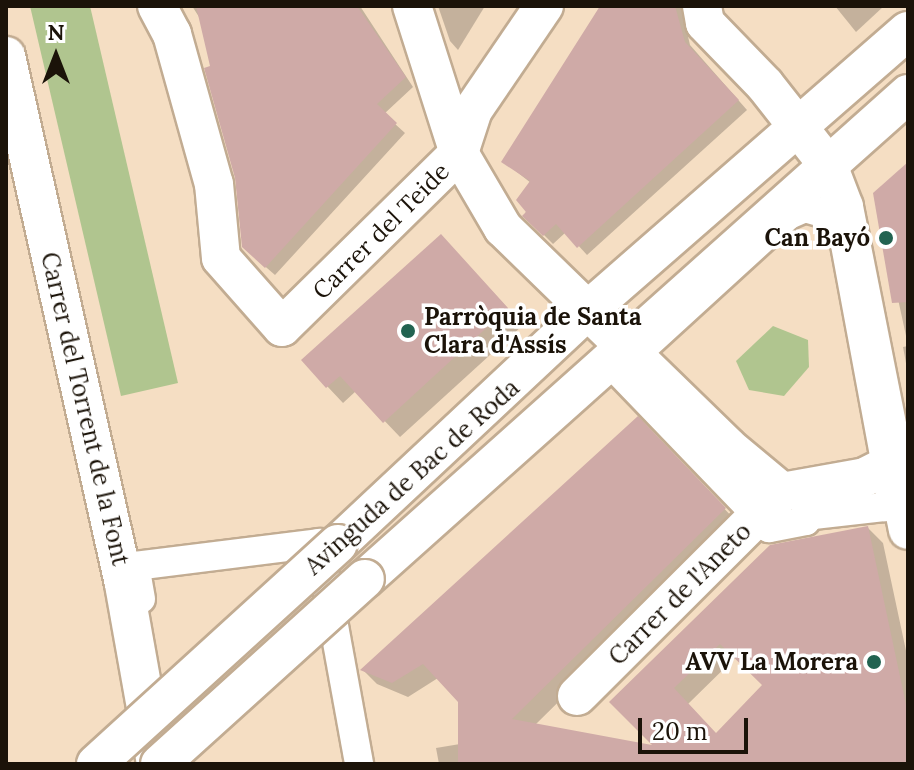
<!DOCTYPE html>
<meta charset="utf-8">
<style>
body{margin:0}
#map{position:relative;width:914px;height:770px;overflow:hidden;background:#f5dec3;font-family:Lora,serif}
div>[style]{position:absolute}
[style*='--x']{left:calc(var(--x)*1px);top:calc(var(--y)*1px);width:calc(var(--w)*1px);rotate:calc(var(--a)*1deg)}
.green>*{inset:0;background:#b0c58f}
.shadow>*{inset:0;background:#0003}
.building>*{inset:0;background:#cfaaa7}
.roads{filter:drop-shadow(2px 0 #c2ac92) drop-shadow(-2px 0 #c2ac92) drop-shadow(0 2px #c2ac92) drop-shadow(0 -2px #c2ac92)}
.pedestrian>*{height:28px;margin:-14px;padding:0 14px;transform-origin:14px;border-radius:14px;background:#fff}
.minor>*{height:38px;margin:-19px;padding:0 19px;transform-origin:19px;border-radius:19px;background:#fff}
.bridges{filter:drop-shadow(2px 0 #c2ac92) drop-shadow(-2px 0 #c2ac92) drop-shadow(0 2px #c2ac92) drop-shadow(0 -2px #c2ac92)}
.minor-bridge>*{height:38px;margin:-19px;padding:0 19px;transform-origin:19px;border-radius:19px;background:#fff}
.dots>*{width:22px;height:22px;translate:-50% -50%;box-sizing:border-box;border:4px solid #fff;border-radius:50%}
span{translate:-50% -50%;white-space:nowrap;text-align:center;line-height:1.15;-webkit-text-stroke:7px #fff;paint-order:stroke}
.street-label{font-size:24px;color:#1b1309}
.poi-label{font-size:24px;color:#1b1309;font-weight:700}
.right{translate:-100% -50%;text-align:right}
.left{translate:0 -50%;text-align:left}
.frame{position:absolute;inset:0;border:8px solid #1b1309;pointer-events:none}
.north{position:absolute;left:16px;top:16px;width:80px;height:80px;-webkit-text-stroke:6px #fff;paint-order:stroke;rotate:0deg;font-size:22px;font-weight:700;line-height:32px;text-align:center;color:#1b1309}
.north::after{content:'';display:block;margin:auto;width:28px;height:36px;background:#1b1309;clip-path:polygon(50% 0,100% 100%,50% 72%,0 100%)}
.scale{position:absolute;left:638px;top:718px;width:110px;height:36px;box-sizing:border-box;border:4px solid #1b1309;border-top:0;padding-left:10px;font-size:24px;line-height:28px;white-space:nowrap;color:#1b1309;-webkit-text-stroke:6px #fff;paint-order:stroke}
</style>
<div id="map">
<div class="green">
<div style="clip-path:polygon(30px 6px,90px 6px,178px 383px,121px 396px)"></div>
<div style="clip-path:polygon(773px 326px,808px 340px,809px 367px,784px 396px,749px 390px,736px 361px)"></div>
</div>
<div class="shadow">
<div style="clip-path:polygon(192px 6px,360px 6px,413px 87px,384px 114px,405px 133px,275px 275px,253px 256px,201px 20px)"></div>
<div style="clip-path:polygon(438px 6px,485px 6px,458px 50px,450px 41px)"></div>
<div style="clip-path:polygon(603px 6px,681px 6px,690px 45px,747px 110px,587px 255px,566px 232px,553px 244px,525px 216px,531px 183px,503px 161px)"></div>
<div style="clip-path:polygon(835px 6px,884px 6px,856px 32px)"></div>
<div style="clip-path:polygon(908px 165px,908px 345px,875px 193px)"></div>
<div style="clip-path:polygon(457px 253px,523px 325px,400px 437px,356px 391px,343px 403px,327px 386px)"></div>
<div style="clip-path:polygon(908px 346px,908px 374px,903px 347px)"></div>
<div style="clip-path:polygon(evenodd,638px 419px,739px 524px,535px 725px,658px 748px,611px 702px,868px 528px,883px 543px,908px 660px,908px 764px,439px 764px,436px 748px,460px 744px,460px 701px,438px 678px,408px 697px,377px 684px,363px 670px,638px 419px,736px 657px,764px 685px,717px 735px,688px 704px,736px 657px)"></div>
</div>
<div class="building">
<div style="clip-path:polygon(196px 6px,357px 6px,406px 77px,377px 104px,397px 123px,265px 268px,242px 247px,235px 178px,204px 68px,210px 66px)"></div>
<div style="clip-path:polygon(600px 6px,675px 6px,685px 42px,739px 100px,577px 248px,556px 224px,543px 236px,522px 216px,526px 212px,516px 200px,530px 181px,501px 162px)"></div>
<div style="clip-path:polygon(908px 162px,908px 302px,892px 303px,873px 193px)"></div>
<div style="clip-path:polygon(441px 234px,508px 308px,383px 423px,340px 376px,326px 388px,301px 360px)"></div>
<div style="clip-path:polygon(evenodd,638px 416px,726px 508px,512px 719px,652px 745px,609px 702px,770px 545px,868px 526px,908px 714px,908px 764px,458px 764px,458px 702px,423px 664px,392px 683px,360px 670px,638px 416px,720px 644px,762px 685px,716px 733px,674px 688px,720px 644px)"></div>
</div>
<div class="roads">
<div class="pedestrian">
<div style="--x:805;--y:208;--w:29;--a:16"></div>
<div style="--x:833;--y:216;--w:21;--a:61"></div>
<div style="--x:843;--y:234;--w:264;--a:79.5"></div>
<div style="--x:891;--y:494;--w:15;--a:118"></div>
<div style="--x:884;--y:507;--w:80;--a:173.5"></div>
<div style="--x:805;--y:516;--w:5;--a:79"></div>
<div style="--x:806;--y:521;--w:38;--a:169"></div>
<div style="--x:769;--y:528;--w:218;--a:-133.9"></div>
<div style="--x:618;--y:371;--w:231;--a:-42.4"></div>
<div style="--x:789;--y:215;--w:17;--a:-24"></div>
<div style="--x:141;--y:599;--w:34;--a:-100"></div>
<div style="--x:135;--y:566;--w:185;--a:-7.1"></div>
<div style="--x:319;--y:543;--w:225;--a:79.7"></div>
</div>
<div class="minor">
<div style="--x:157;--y:6;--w:32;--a:62"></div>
<div style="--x:172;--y:34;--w:156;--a:74.4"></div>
<div style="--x:214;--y:184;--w:74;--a:84.6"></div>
<div style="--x:221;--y:258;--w:92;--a:48.5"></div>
<div style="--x:282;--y:327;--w:248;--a:-44.5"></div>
<div style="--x:459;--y:153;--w:45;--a:-72"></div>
<div style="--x:473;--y:110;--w:126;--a:-55.7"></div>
<div style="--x:412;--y:6;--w:154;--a:72.3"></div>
<div style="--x:459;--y:153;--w:87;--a:59.6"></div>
<div style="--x:503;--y:228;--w:314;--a:44.2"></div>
<div style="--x:728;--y:447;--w:70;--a:39.8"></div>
<div style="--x:782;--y:492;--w:84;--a:-10.2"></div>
<div style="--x:865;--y:477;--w:35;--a:-27"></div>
<div style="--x:702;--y:6;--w:17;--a:80"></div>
<div style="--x:705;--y:23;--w:86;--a:45.9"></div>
<div style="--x:765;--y:85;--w:102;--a:51.8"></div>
<div style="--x:828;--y:165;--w:45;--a:69.1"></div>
<div style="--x:844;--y:207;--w:329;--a:78.8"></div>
<div style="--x:6;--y:56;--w:541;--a:77.4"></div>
<div style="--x:124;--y:584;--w:183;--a:79.9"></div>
<div style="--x:338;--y:544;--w:344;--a:-43.1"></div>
<div style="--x:589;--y:309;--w:423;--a:-41.1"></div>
<div style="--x:365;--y:579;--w:728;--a:-41.77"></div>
<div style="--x:577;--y:696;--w:289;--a:-44.9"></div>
</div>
</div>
<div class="bridges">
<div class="minor-bridge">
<div style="--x:96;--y:764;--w:327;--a:-42.3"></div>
<div style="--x:160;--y:764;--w:276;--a:-42.1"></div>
</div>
</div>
<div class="dots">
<div style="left:886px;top:238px;background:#226351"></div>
<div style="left:408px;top:331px;background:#226351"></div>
<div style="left:874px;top:662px;background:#226351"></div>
</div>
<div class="street-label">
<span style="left:381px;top:231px;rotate:-45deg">Carrer del Teide</span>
<span style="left:85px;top:409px;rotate:77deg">Carrer del Torrent de la Font</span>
<span style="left:412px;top:477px;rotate:-42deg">Avinguda de Bac de Roda</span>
<span style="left:680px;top:594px;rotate:-45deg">Carrer de l'Aneto</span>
</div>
<div class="poi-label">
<span class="right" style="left:870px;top:238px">Can Bayó</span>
<span class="left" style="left:424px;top:331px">Parròquia de Santa<br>Clara d'Assís</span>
<span class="right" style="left:858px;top:662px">AVV La Morera</span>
</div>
<div class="frame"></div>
<div class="north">N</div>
<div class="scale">20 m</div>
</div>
